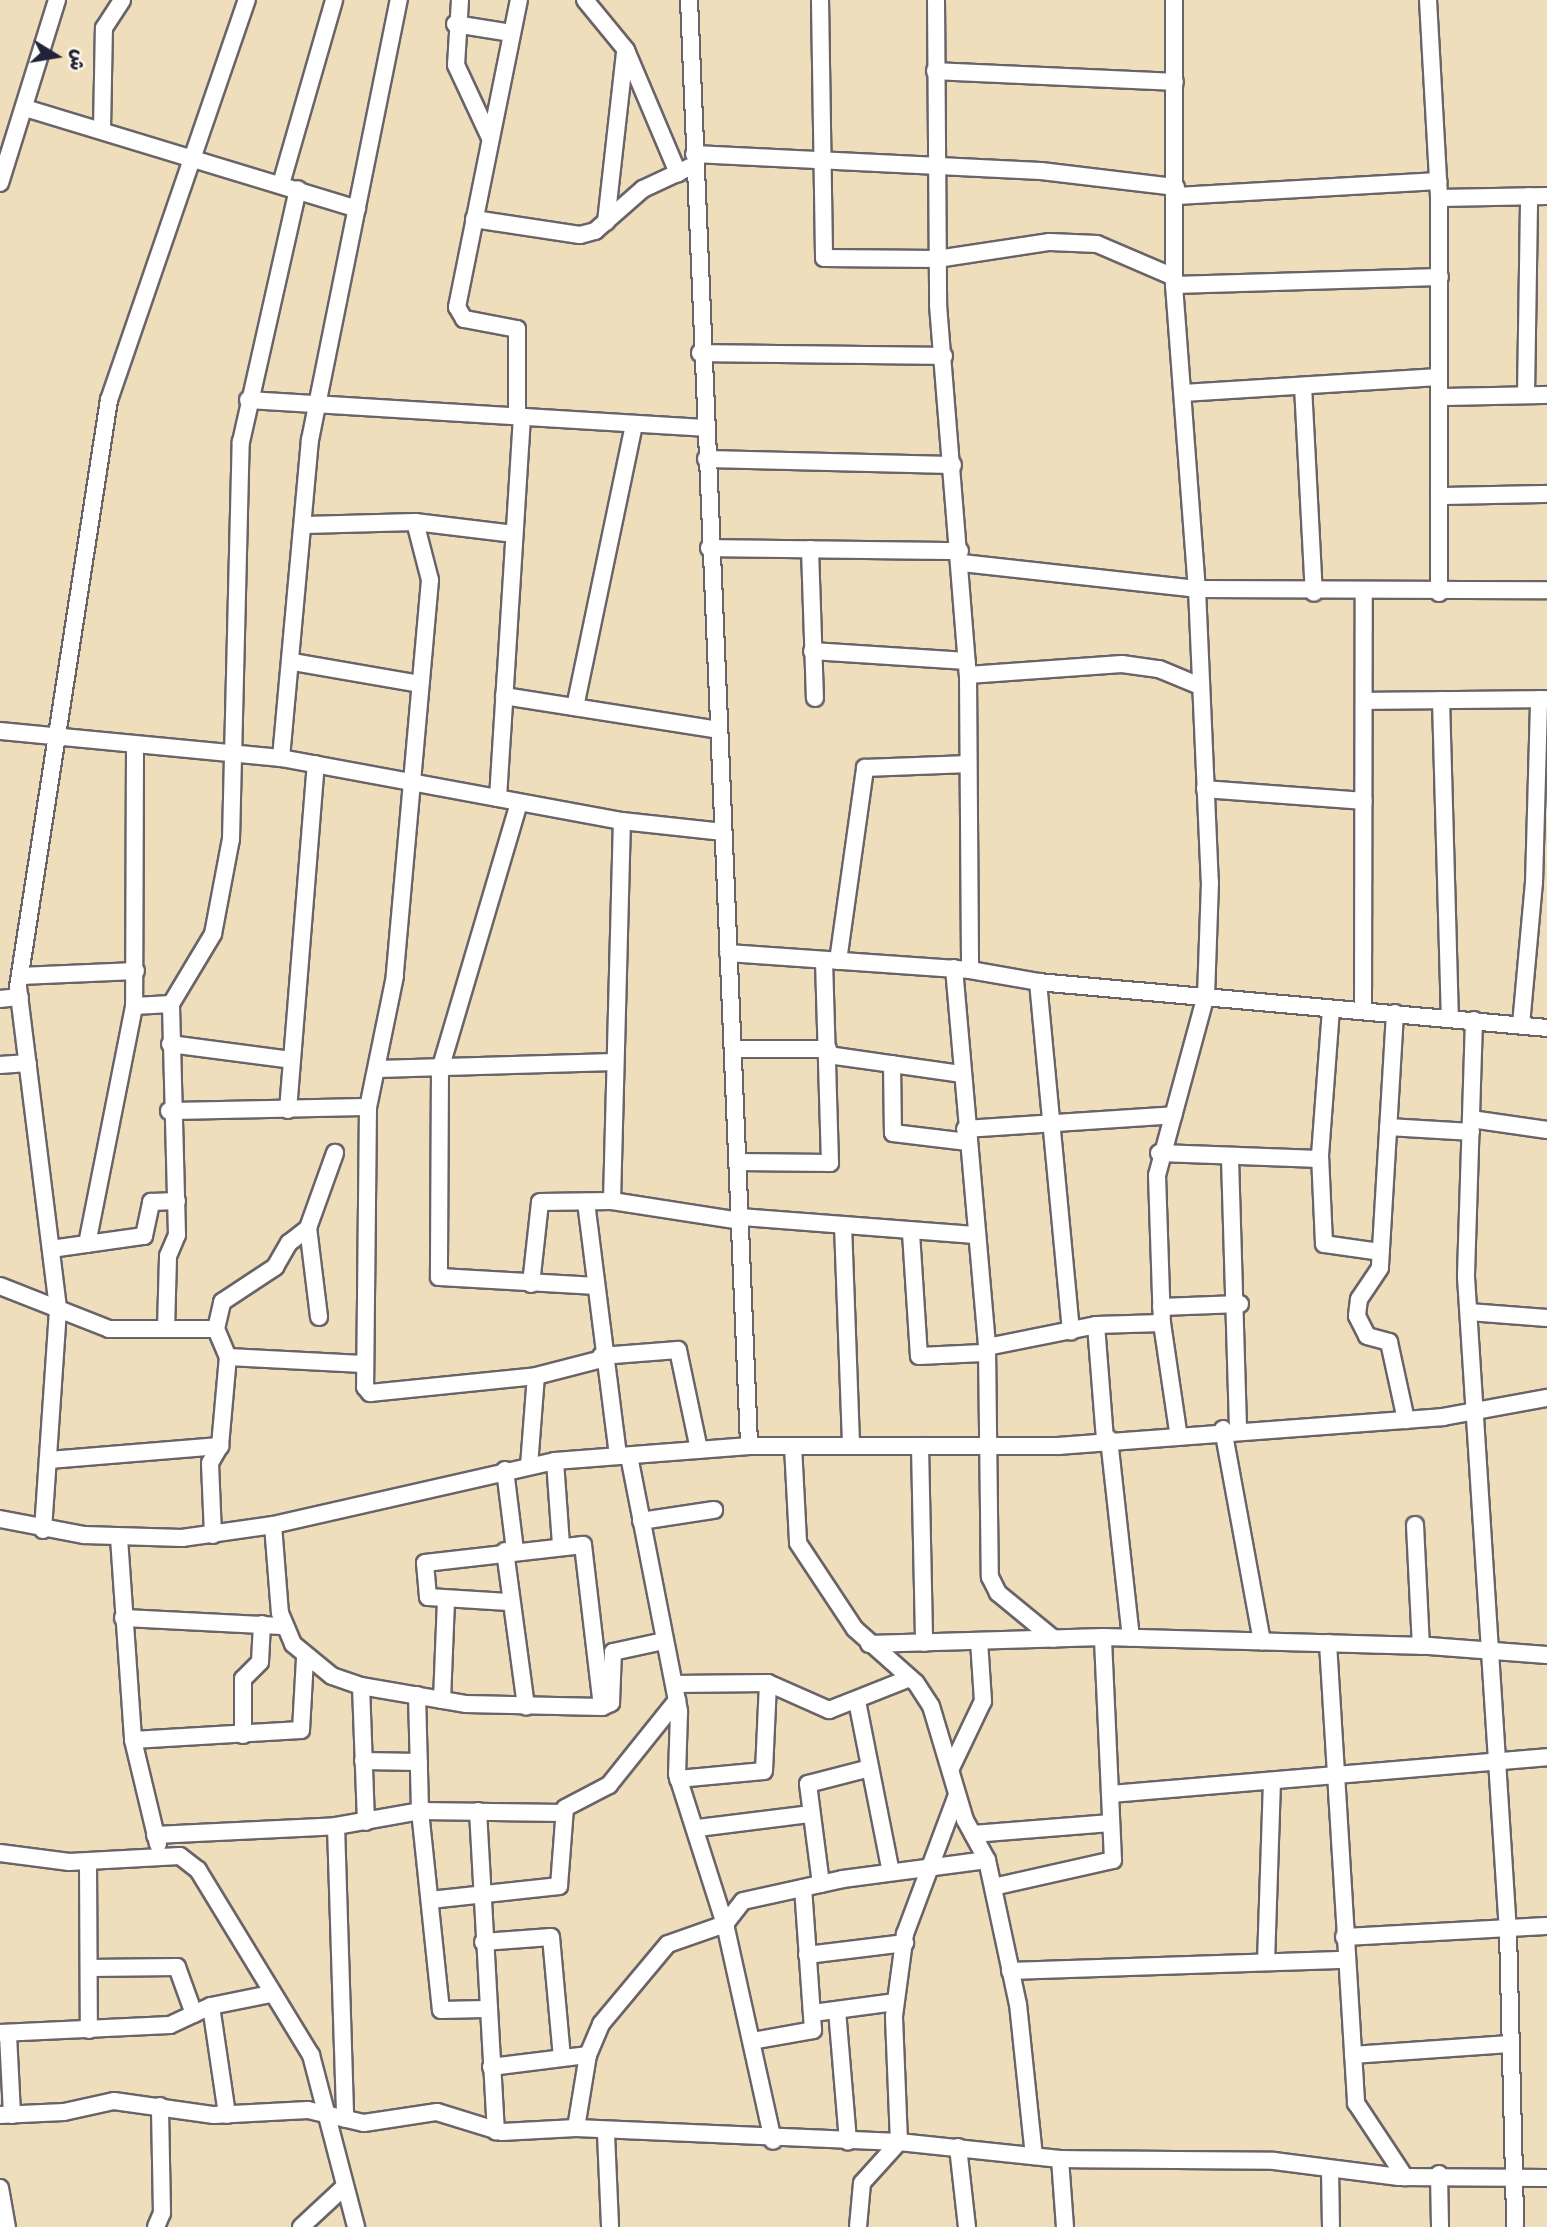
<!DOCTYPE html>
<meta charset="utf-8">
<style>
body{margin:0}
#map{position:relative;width:1547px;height:2227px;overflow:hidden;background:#efdebc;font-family:Mynerve,"Playpen Sans Arabic",sans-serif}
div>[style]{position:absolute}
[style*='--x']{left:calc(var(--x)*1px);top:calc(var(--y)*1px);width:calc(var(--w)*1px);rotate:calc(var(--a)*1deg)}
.roads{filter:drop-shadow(2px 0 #6a6468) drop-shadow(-2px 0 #6a6468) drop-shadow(0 2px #6a6468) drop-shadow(0 -2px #6a6468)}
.minor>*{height:16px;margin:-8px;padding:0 8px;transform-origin:8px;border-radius:8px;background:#fff}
span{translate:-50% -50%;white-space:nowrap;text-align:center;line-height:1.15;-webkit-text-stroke:5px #fcf5e5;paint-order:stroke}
.north{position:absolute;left:21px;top:21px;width:70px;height:70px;-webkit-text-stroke:5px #fcf5e5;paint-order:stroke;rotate:101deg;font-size:19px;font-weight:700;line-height:28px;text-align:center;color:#22223b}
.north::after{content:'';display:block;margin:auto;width:24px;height:32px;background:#22223b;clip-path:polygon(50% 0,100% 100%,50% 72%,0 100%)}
</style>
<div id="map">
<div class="roads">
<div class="minor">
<div style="--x:460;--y:0;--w:65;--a:93.5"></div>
<div style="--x:456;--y:65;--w:81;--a:65"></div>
<div style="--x:585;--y:0;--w:65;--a:50.6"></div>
<div style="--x:626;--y:50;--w:134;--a:67.1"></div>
<div style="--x:689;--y:0;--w:1447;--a:87.62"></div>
<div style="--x:820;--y:0;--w:258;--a:89.1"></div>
<div style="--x:824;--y:258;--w:113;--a:0.5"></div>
<div style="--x:937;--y:259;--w:114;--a:-8.6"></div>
<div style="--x:1050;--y:242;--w:47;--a:2.4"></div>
<div style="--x:1097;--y:244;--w:84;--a:23.2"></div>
<div style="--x:936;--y:0;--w:305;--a:89.6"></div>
<div style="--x:938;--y:305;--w:371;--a:85.4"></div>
<div style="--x:968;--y:675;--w:295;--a:89.6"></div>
<div style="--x:1174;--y:0;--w:285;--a:90"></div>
<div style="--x:1174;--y:285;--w:305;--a:85.7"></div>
<div style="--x:1197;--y:589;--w:293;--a:87.5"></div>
<div style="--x:1210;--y:882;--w:113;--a:92"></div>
<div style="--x:1206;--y:995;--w:187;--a:105.2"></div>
<div style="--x:1157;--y:1175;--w:148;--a:88.1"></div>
<div style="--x:1162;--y:1323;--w:110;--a:81.6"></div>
<div style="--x:1428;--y:0;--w:198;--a:86.8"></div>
<div style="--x:1439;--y:198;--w:395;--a:90"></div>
<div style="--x:455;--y:24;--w:57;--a:9.1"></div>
<div style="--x:935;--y:71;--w:240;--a:2.6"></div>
<div style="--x:25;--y:108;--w:347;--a:16.9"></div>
<div style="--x:102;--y:129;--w:101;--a:-88.9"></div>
<div style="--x:104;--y:28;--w:33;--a:-57"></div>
<div style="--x:694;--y:154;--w:347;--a:2.8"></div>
<div style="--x:1041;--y:171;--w:136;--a:6.8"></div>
<div style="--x:0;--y:183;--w:192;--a:-72.7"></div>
<div style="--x:281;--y:184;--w:191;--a:-73.9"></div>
<div style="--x:1177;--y:196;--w:262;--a:-3.3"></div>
<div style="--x:1439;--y:198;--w:108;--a:-1.1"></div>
<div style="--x:474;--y:219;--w:107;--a:8.6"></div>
<div style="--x:580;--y:235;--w:16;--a:-15"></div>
<div style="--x:595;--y:231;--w:64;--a:-41.2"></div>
<div style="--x:643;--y:189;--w:56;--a:-25.2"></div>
<div style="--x:606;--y:222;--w:170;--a:-83.6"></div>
<div style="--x:1174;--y:285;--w:266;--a:-1.7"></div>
<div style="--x:700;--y:353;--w:244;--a:0.7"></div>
<div style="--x:1303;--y:386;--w:207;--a:87"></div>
<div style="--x:1183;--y:393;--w:256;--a:-3.6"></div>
<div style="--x:1526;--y:395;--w:199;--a:-89.1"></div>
<div style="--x:1440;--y:397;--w:107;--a:-1.1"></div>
<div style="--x:248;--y:400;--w:457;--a:3.5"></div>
<div style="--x:517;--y:417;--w:88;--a:-90"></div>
<div style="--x:517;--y:329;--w:54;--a:-169.3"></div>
<div style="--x:464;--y:319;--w:14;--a:-120"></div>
<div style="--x:457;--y:307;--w:313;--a:-78.6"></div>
<div style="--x:706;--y:459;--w:247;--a:1.4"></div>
<div style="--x:1439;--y:496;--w:108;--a:-1.1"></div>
<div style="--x:415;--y:522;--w:60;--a:75.5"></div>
<div style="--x:430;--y:580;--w:398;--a:95.1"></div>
<div style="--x:395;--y:976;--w:134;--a:101.6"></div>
<div style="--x:368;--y:1107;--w:280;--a:90.6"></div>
<div style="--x:365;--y:1387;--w:8;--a:50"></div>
<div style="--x:370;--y:1393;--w:167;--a:-5.8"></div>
<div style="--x:536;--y:1376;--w:68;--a:-14.4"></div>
<div style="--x:305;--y:525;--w:110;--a:-1.6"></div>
<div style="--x:415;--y:522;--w:100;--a:6.9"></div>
<div style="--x:709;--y:548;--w:251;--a:0.7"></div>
<div style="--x:810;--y:549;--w:149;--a:88.1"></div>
<div style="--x:962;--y:563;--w:236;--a:6.3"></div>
<div style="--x:1197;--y:589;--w:350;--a:0.2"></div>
<div style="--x:812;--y:651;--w:155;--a:3.7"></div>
<div style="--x:293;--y:662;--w:129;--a:9.8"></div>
<div style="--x:968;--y:675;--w:154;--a:-4.1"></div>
<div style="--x:1122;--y:664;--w:37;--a:8"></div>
<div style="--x:1159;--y:669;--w:44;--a:22.5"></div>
<div style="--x:504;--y:696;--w:217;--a:9"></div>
<div style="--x:1441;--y:700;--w:317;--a:88.4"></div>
<div style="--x:1364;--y:701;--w:183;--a:-0.6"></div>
<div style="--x:575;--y:707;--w:289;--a:-78.2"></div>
<div style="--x:0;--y:731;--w:282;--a:5.5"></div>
<div style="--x:281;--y:758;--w:347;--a:10.5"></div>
<div style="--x:622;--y:821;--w:102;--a:6.2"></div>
<div style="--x:135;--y:747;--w:259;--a:90.2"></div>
<div style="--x:134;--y:1006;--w:37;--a:-3"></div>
<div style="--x:281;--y:758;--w:319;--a:-84.8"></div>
<div style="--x:310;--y:440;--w:449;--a:-78.6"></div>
<div style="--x:1205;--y:789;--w:159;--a:4.3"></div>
<div style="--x:498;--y:798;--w:382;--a:-86.4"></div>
<div style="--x:519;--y:803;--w:277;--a:106.5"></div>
<div style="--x:440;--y:1069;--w:208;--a:90.3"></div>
<div style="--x:439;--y:1277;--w:154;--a:3.3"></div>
<div style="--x:728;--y:953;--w:243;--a:4"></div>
<div style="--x:970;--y:970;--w:69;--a:10"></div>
<div style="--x:1038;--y:982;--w:511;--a:5.16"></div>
<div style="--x:838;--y:961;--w:195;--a:-82"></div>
<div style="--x:865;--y:768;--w:103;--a:-2.2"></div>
<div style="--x:954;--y:968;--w:380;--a:85"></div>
<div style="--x:987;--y:1347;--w:230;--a:89.3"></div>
<div style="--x:990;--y:1577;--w:18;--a:63"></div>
<div style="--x:998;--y:1593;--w:72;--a:39.4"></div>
<div style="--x:20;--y:976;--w:116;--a:-2.5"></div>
<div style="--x:1038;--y:982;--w:351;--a:84.6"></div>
<div style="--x:0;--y:999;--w:20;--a:-6"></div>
<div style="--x:1331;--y:1009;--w:146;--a:94.3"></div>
<div style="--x:1320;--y:1155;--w:89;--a:87.4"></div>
<div style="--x:1324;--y:1244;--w:57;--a:8.1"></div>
<div style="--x:1363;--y:1011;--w:417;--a:-89.9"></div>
<div style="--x:1395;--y:1013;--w:255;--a:93.4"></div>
<div style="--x:1380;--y:1268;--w:37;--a:124"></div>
<div style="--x:1359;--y:1299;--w:17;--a:97"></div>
<div style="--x:1357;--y:1316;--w:22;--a:63"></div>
<div style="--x:1367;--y:1336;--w:23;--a:15"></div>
<div style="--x:1389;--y:1342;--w:80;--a:77.7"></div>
<div style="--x:1474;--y:1020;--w:257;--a:91.8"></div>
<div style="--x:1466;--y:1277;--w:655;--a:86.33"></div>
<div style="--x:1508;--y:1931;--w:296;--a:88.6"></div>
<div style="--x:1521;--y:1025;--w:143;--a:-84.8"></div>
<div style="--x:1534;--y:883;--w:184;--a:-88.4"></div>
<div style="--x:170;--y:1044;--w:122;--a:7.5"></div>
<div style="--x:733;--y:1049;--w:95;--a:0"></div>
<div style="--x:828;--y:1055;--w:134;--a:8.1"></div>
<div style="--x:892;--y:1064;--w:69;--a:89.2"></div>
<div style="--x:893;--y:1133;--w:75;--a:6.9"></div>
<div style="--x:0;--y:1065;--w:28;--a:-4"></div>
<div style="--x:378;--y:1069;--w:236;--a:-1.7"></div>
<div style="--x:288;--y:1110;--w:347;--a:-85.4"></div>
<div style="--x:169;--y:1111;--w:199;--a:-1.2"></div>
<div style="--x:1471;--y:1119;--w:77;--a:8.2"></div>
<div style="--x:1388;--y:1127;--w:83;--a:3.4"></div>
<div style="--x:965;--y:1129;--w:209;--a:-3.8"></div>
<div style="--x:1159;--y:1153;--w:161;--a:2.1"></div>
<div style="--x:1230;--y:1158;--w:270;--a:88.3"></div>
<div style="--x:738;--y:1162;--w:92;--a:0.6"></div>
<div style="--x:830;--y:1163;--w:203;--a:-91.7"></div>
<div style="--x:612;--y:1201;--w:380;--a:-88.5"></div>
<div style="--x:586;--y:1202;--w:255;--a:82.8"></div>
<div style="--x:741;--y:1217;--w:236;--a:4.4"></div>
<div style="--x:843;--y:1225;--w:218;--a:87.9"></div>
<div style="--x:911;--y:1233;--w:123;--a:86.3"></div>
<div style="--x:919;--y:1356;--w:64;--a:-2.7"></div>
<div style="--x:87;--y:1244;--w:243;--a:-78.8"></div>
<div style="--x:51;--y:1249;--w:94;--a:-8"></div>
<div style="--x:144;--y:1236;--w:35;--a:-78"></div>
<div style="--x:151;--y:1202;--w:26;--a:-2"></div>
<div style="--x:531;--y:1284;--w:82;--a:-83.7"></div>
<div style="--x:540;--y:1202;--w:72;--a:-0.8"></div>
<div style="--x:612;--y:1201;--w:131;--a:8.8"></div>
<div style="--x:0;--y:1286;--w:117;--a:21.5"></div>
<div style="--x:109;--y:1329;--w:107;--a:0"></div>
<div style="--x:216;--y:1329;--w:30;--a:67"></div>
<div style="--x:228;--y:1357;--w:135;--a:3"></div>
<div style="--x:1161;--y:1307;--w:79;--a:-2.2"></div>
<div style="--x:1469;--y:1312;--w:78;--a:4.4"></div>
<div style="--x:319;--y:1317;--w:90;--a:-97"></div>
<div style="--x:308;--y:1228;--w:80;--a:-70.2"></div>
<div style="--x:1096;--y:1325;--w:115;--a:85.5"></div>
<div style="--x:166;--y:1329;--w:73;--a:-88.4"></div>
<div style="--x:168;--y:1256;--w:23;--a:-67"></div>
<div style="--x:177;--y:1235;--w:231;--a:-91.5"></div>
<div style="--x:171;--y:1004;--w:82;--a:-59"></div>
<div style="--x:213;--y:934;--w:97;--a:-79.3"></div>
<div style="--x:231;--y:839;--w:397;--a:-88.6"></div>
<div style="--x:241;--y:442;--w:259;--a:-77.3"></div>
<div style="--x:216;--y:1329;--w:28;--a:-77"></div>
<div style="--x:222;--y:1302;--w:64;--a:-33.4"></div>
<div style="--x:275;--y:1267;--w:28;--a:-60"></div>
<div style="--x:289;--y:1243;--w:24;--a:-38"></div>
<div style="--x:987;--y:1347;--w:111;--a:-11.4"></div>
<div style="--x:1096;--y:1325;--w:66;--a:-1.7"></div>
<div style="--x:601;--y:1356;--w:77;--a:-4.5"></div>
<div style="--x:678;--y:1350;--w:102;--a:78.1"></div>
<div style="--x:1223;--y:1429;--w:216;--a:79.6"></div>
<div style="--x:1109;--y:1439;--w:200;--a:83.7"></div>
<div style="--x:793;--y:1446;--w:97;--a:87"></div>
<div style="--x:798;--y:1543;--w:103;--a:56.5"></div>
<div style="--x:855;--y:1629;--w:81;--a:41.5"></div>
<div style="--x:916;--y:1683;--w:27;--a:57"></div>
<div style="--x:931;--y:1706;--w:119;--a:73.4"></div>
<div style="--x:965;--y:1820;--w:46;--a:61.2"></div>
<div style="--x:987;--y:1860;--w:147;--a:77.9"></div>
<div style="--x:1018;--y:2004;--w:153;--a:84"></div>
<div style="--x:920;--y:1446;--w:197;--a:88.8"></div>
<div style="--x:629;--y:1456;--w:261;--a:78.9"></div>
<div style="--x:679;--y:1712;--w:62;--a:91.8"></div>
<div style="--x:677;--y:1774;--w:157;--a:72.3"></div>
<div style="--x:725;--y:1924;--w:222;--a:77.5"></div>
<div style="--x:48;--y:1460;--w:173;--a:-4.7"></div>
<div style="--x:555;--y:1461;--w:83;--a:85.9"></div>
<div style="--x:529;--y:1466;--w:90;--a:-85.6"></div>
<div style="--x:505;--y:1470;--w:81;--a:82.9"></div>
<div style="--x:0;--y:1519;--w:86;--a:10.8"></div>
<div style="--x:84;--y:1535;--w:98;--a:1.8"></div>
<div style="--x:182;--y:1538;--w:92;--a:-8.1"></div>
<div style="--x:273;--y:1525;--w:289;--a:-12.8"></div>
<div style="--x:555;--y:1461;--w:195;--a:-4.4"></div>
<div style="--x:749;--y:1446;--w:310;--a:0"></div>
<div style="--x:1059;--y:1446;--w:385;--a:-4.3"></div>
<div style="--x:1443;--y:1417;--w:106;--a:-10.4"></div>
<div style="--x:641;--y:1521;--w:74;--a:-8.6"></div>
<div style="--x:273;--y:1525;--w:88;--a:85.5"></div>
<div style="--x:280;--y:1613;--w:34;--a:67"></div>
<div style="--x:293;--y:1644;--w:50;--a:39.4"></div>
<div style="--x:332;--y:1676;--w:31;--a:19"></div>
<div style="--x:361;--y:1686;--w:107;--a:9.7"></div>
<div style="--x:466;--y:1704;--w:136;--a:1.3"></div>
<div style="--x:602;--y:1707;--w:10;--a:-24"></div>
<div style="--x:611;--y:1703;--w:51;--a:-87.8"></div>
<div style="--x:613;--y:1652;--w:52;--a:-12.2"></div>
<div style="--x:1415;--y:1525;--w:121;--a:87.2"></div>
<div style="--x:43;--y:1530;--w:223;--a:-86.1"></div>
<div style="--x:58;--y:1308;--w:323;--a:-97.1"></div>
<div style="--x:18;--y:987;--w:594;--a:-81.19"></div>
<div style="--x:109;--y:400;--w:423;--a:-71"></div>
<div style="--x:213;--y:1535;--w:72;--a:-92.4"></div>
<div style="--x:210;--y:1463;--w:20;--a:-60"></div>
<div style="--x:220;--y:1446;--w:89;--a:-84.9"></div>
<div style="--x:119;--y:1538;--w:202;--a:86"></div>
<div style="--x:133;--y:1740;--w:107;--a:76.5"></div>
<div style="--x:505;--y:1551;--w:157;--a:82.3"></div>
<div style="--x:508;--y:1602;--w:80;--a:-176.4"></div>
<div style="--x:428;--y:1597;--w:34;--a:-95"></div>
<div style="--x:425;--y:1563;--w:159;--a:-6.5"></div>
<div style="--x:583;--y:1545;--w:163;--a:83.3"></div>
<div style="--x:123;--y:1618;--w:160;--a:2.9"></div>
<div style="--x:1328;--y:1643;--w:461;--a:86.5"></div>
<div style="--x:1356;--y:2103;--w:89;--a:56.5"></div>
<div style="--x:869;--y:1644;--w:234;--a:-1.7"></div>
<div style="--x:1103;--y:1637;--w:326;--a:1.6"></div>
<div style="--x:1429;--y:1646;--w:118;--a:4.4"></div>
<div style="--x:674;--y:1684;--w:94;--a:-0.6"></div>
<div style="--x:768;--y:1683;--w:67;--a:23.9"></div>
<div style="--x:829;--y:1710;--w:87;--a:-21.6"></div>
<div style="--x:361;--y:1686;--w:136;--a:87.9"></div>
<div style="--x:417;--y:1695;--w:116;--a:88.5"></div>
<div style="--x:420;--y:1811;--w:200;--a:84"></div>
<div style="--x:441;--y:2010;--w:44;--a:-1.3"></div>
<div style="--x:442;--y:1700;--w:100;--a:-87.7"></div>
<div style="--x:857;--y:1701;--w:174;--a:78.8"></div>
<div style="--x:243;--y:1735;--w:56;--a:-90"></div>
<div style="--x:243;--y:1679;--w:24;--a:-45"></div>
<div style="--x:260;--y:1662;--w:38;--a:-87"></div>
<div style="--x:133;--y:1740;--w:168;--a:-3.4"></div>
<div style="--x:301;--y:1730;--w:72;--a:-86.8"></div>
<div style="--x:363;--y:1761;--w:56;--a:1"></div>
<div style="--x:951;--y:1768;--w:74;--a:-64.5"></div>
<div style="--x:983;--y:1701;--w:60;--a:-93.8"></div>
<div style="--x:678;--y:1779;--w:86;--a:-5.3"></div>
<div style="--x:764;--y:1771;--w:88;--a:-87.4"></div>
<div style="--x:1110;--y:1794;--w:439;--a:-4.8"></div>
<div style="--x:478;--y:1811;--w:321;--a:86.8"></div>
<div style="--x:336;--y:1826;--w:293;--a:88.2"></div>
<div style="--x:698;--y:1828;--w:114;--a:-7.1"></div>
<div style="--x:973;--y:1834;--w:138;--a:-4.6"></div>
<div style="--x:155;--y:1835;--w:181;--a:-2.8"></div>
<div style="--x:336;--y:1826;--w:85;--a:-10.1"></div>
<div style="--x:420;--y:1811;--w:144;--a:0.8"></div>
<div style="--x:0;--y:1853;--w:70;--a:7.4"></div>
<div style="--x:69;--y:1862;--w:111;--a:-3.1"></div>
<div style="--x:180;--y:1856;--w:23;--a:38"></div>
<div style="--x:198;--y:1870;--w:217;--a:58.6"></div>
<div style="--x:311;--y:2055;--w:178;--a:75.3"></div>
<div style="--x:88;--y:1863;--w:167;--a:89.7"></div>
<div style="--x:821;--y:1884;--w:101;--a:-97.4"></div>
<div style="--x:808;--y:1784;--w:64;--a:-14.5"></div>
<div style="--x:993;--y:1887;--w:123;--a:-12.7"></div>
<div style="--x:1113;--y:1860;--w:223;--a:-92.6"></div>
<div style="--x:430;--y:1900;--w:130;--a:-6.2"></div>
<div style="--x:559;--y:1886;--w:78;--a:-85.6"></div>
<div style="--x:565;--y:1808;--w:50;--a:-27.6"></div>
<div style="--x:609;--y:1785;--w:109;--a:-51.3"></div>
<div style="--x:1344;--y:1937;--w:203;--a:-3.1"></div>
<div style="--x:483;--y:1942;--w:68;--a:-4.2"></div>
<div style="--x:551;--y:1937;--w:121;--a:84.8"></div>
<div style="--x:807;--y:1955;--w:99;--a:-7"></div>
<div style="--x:1266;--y:1962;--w:179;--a:-88.1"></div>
<div style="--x:89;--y:1968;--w:88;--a:-0.7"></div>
<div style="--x:177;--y:1967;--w:50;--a:70.1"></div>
<div style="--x:1010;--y:1971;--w:336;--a:-1.9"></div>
<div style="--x:211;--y:2006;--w:110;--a:81.6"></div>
<div style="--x:837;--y:2010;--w:132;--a:85.2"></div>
<div style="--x:813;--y:2013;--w:83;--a:-7.6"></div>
<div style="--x:0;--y:2033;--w:170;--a:-2.7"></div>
<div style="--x:170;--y:2025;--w:45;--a:-24.9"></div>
<div style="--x:211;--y:2006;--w:60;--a:-11.5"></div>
<div style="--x:8;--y:2035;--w:80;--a:87.1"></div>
<div style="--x:752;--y:2041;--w:62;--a:-10.2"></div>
<div style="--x:813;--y:2030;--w:142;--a:-94"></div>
<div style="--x:1353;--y:2055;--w:156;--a:-4"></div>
<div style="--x:491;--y:2067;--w:98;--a:-7.1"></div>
<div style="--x:0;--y:2115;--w:64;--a:-2.7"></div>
<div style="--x:64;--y:2112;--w:51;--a:-12.4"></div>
<div style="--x:114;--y:2101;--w:101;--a:8"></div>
<div style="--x:214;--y:2115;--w:94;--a:-3"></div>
<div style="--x:308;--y:2110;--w:57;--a:13.1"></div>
<div style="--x:364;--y:2123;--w:74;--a:-8.6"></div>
<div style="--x:437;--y:2112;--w:68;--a:17.1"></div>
<div style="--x:502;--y:2132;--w:74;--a:-3.1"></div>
<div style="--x:576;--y:2128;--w:323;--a:2.5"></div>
<div style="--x:899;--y:2142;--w:162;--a:6"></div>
<div style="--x:1060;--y:2159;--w:214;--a:0.5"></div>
<div style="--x:1274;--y:2161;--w:126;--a:7.3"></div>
<div style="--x:1399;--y:2177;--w:148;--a:0.4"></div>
<div style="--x:576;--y:2128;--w:74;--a:-80.7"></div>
<div style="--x:588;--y:2055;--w:34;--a:-67"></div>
<div style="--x:601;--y:2024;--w:104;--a:-50.1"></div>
<div style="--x:668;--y:1944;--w:60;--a:-19.3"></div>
<div style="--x:725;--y:1924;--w:29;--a:-52"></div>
<div style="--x:743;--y:1901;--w:102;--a:-12.4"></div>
<div style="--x:843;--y:1879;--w:145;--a:-7.5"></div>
<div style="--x:606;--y:2134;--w:93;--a:87.5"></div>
<div style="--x:958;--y:2147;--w:81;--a:83.6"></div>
<div style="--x:1060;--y:2159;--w:68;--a:85.8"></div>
<div style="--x:1330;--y:2169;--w:58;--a:89"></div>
<div style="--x:1439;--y:2174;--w:53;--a:88.9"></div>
<div style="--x:0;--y:2188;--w:40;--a:80"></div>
<div style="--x:156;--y:2227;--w:15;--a:-67"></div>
<div style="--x:162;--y:2213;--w:107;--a:-91.1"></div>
<div style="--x:301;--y:2227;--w:56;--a:-42.8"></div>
<div style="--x:858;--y:2227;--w:44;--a:-84.8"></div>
<div style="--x:862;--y:2183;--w:55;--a:-47.9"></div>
<div style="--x:899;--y:2142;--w:126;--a:-92.3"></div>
<div style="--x:894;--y:2016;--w:83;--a:-82.4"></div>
<div style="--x:905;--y:1934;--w:148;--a:-69.5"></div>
</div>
</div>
<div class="north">ش</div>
</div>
